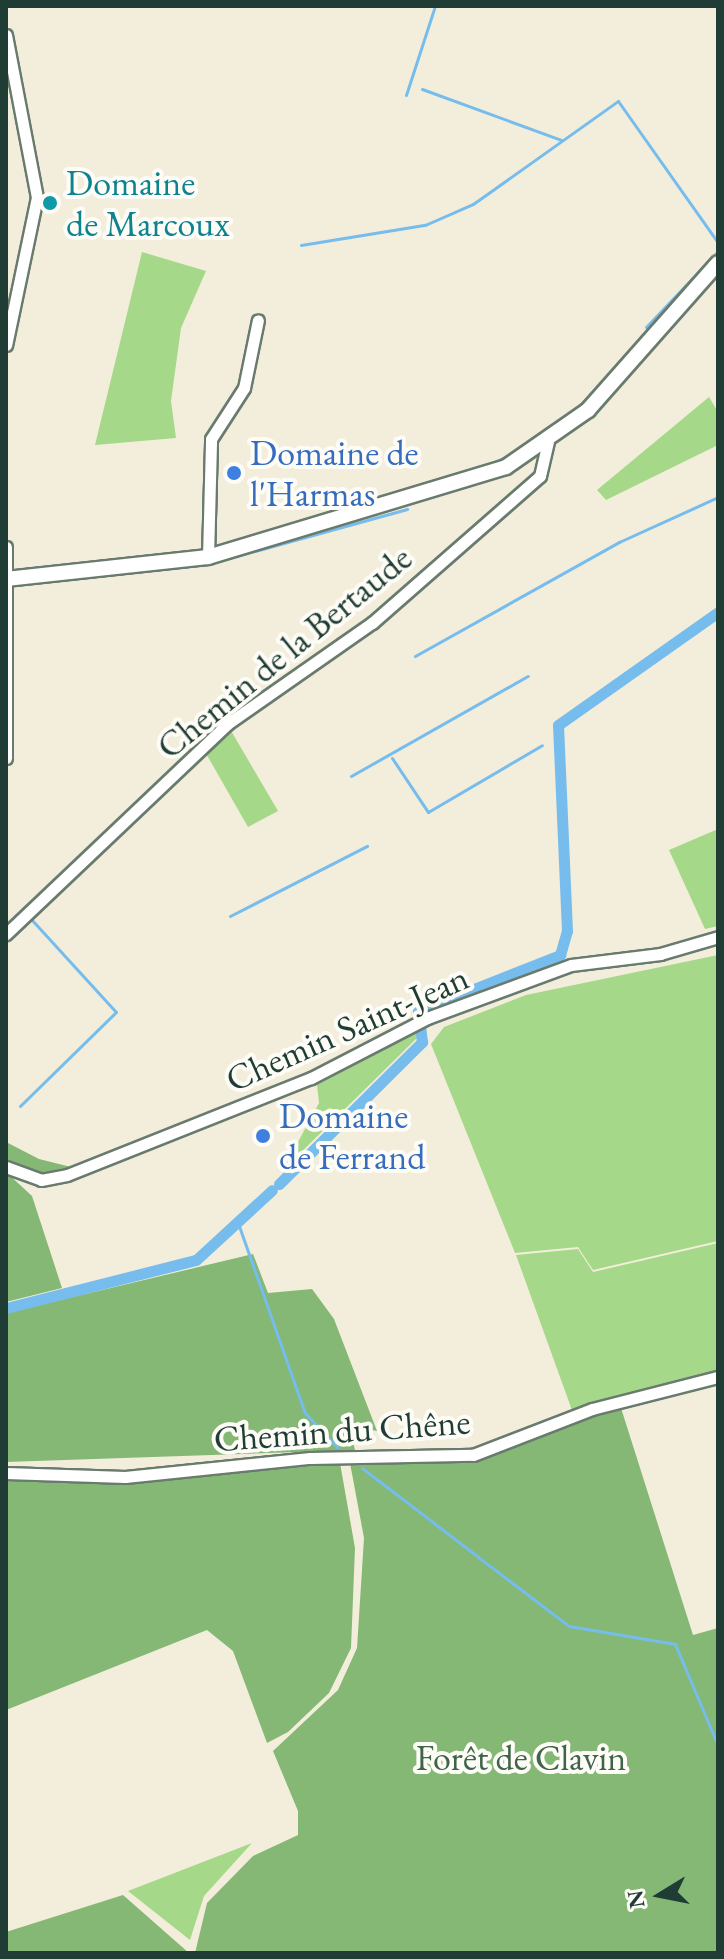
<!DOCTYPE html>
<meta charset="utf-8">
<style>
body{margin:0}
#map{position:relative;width:724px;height:1959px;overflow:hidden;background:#f3eedb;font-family:"EB Garamond",serif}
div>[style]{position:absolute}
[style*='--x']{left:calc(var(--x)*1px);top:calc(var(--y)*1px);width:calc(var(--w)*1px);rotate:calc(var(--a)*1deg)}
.green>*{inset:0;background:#a5d888}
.forest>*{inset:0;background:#84b874}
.stream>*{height:3px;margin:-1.5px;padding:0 1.5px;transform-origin:1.5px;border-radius:1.5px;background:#76bced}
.canal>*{height:11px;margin:-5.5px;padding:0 5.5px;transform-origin:5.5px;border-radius:5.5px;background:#76bced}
.roads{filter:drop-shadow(2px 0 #697b6e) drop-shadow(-2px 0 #697b6e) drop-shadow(0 2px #697b6e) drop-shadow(0 -2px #697b6e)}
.minor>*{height:11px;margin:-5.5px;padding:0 5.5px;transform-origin:5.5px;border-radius:5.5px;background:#fff}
.major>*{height:14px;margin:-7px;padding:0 7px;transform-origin:7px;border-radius:7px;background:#fff}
.dots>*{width:22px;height:22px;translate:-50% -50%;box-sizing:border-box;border:4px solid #fdfcf7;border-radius:50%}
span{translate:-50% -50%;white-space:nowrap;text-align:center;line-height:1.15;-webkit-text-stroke:8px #fdfcf7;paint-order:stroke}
.culture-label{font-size:36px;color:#0d838f}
.left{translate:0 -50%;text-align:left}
.shop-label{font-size:36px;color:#366cbe}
.street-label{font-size:36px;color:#1f3d34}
.park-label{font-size:36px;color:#406449}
.frame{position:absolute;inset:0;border:8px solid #1f3d34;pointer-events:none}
.north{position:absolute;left:620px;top:1855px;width:80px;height:80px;-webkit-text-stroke:6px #fdfcf7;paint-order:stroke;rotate:260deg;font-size:22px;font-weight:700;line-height:32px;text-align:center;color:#1f3d34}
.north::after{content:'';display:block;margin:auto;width:28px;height:36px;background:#1f3d34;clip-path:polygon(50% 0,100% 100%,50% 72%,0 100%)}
</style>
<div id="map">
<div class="green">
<div style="clip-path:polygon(142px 252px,206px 271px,181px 328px,171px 401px,176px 438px,95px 445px)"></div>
<div style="clip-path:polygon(709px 397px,718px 412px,718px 445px,606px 500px,597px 490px)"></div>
<div style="clip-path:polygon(230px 729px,278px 811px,248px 827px,204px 750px)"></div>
<div style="clip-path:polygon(718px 829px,718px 926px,705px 929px,669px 850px)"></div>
<div style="clip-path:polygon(718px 955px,718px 1241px,593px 1270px,578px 1247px,515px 1253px,431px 1044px,444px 1027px,526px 995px)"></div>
<div style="clip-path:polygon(416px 1033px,419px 1036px,283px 1170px,319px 1103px,317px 1085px)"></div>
<div style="clip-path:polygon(718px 1243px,718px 1372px,573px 1413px,516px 1255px,578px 1249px,593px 1272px)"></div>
<div style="clip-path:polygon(252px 1843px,204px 1896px,190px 1940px,128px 1891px)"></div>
</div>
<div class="forest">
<div style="clip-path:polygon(6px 1142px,39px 1159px,75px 1168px,41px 1177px,6px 1164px)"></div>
<div style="clip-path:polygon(6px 1172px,32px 1196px,62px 1288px,6px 1302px)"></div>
<div style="clip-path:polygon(253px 1254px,268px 1293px,312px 1289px,334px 1319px,377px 1431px,349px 1426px,355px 1450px,6px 1462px,6px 1313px)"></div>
<div style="clip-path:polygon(621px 1408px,693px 1635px,718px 1628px,718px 1953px,195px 1953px,207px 1903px,253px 1856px,298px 1835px,298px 1811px,273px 1751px,338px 1690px,357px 1648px,364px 1538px,350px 1463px,474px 1460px,526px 1435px)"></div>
<div style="clip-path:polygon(340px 1463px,355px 1548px,351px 1648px,329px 1693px,288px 1732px,267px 1743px,233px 1651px,207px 1630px,6px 1710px,6px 1477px,116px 1483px)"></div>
<div style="clip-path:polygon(123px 1895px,189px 1953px,6px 1953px,6px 1932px)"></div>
</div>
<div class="stream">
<div style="--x:422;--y:89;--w:148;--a:20.1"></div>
<div style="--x:406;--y:95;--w:94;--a:-72"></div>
<div style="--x:301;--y:245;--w:126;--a:-9.2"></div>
<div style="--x:425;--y:225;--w:52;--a:-23.6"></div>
<div style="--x:473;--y:204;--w:178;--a:-35.4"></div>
<div style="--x:618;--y:101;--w:174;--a:54.8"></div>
<div style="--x:646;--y:327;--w:105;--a:-46.5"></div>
<div style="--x:623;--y:358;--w:27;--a:-48"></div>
<div style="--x:574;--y:412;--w:61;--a:-47.7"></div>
<div style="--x:483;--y:467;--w:32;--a:-24"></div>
<div style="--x:222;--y:560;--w:192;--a:-15.4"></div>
<div style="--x:20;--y:584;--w:180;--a:-6.1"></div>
<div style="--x:415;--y:656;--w:234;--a:-29.2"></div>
<div style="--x:619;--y:542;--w:109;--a:-24.4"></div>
<div style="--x:392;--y:758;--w:65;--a:56.3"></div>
<div style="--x:428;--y:812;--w:132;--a:-30.4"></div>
<div style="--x:351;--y:776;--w:203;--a:-29.5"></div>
<div style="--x:230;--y:916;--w:154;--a:-27.1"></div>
<div style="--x:20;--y:1106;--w:134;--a:-44.4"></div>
<div style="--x:116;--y:1012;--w:125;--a:-132.4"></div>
<div style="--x:239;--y:1226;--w:198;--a:70.6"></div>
<div style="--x:305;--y:1413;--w:47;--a:46.7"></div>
<div style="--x:362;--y:1468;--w:260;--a:37.4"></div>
<div style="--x:569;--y:1626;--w:108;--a:9.6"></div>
<div style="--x:675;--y:1644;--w:111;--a:67.1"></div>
</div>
<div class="canal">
<div style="--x:279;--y:1184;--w:202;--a:-44.8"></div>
<div style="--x:422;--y:1042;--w:31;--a:-97"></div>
<div style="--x:418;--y:1011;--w:153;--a:-21.5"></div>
<div style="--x:560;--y:955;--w:25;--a:-74"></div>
<div style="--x:567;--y:931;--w:206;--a:-92.5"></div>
<div style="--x:558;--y:725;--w:196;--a:-35.2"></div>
<div style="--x:6;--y:1308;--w:196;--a:-14.2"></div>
<div style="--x:196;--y:1260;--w:103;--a:-42.6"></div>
</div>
<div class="roads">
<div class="minor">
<div style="--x:6;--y:35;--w:165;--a:79.2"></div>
<div style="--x:37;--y:197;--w:151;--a:101.8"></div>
<div style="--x:6;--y:547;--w:211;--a:90"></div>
<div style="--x:208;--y:557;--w:118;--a:-88.5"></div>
<div style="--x:211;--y:439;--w:61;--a:-57.1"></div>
<div style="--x:244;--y:388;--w:69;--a:-78.4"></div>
<div style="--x:6;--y:934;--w:305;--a:-43.5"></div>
<div style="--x:227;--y:724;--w:177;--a:-34.9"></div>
<div style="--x:372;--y:623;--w:223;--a:-41.2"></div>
<div style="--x:540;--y:476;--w:35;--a:-77"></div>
<div style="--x:6;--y:1167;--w:37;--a:20"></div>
<div style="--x:41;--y:1180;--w:26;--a:-11"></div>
<div style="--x:67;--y:1175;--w:263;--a:-21.7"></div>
<div style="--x:311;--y:1078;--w:131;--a:-27.3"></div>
<div style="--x:427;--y:1018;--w:153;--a:-20.2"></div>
<div style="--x:571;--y:965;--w:90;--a:-7"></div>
<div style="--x:660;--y:954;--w:60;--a:-16.3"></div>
<div style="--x:6;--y:1473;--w:119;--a:1.9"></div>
<div style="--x:125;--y:1477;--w:186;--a:-5.9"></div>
<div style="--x:310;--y:1458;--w:163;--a:-1.1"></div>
<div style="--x:473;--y:1455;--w:128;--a:-21.1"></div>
<div style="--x:592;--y:1409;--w:130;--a:-14.3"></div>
</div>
<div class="major">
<div style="--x:6;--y:579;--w:203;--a:-6.2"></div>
<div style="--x:208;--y:557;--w:311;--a:-16.8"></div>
<div style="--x:506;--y:467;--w:100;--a:-34.8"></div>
<div style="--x:588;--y:410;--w:196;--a:-48.5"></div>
</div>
</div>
<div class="dots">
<div style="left:50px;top:203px;background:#0f9aa8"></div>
<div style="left:234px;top:473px;background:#3f7fe0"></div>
<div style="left:263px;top:1136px;background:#3f7fe0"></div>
</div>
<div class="culture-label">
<span class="left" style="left:66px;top:203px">Domaine<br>de Marcoux</span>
</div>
<div class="shop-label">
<span class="left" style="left:250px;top:473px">Domaine de<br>l'Harmas</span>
<span class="left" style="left:279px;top:1136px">Domaine<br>de Ferrand</span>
</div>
<div class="street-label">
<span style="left:284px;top:652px;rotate:-39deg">Chemin de la Bertaude</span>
<span style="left:347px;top:1028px;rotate:-24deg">Chemin Saint-Jean</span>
<span style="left:342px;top:1430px;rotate:-4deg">Chemin du Chêne</span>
</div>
<div class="park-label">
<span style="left:521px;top:1758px">Forêt de Clavin</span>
</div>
<div class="frame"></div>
<div class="north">N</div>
</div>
